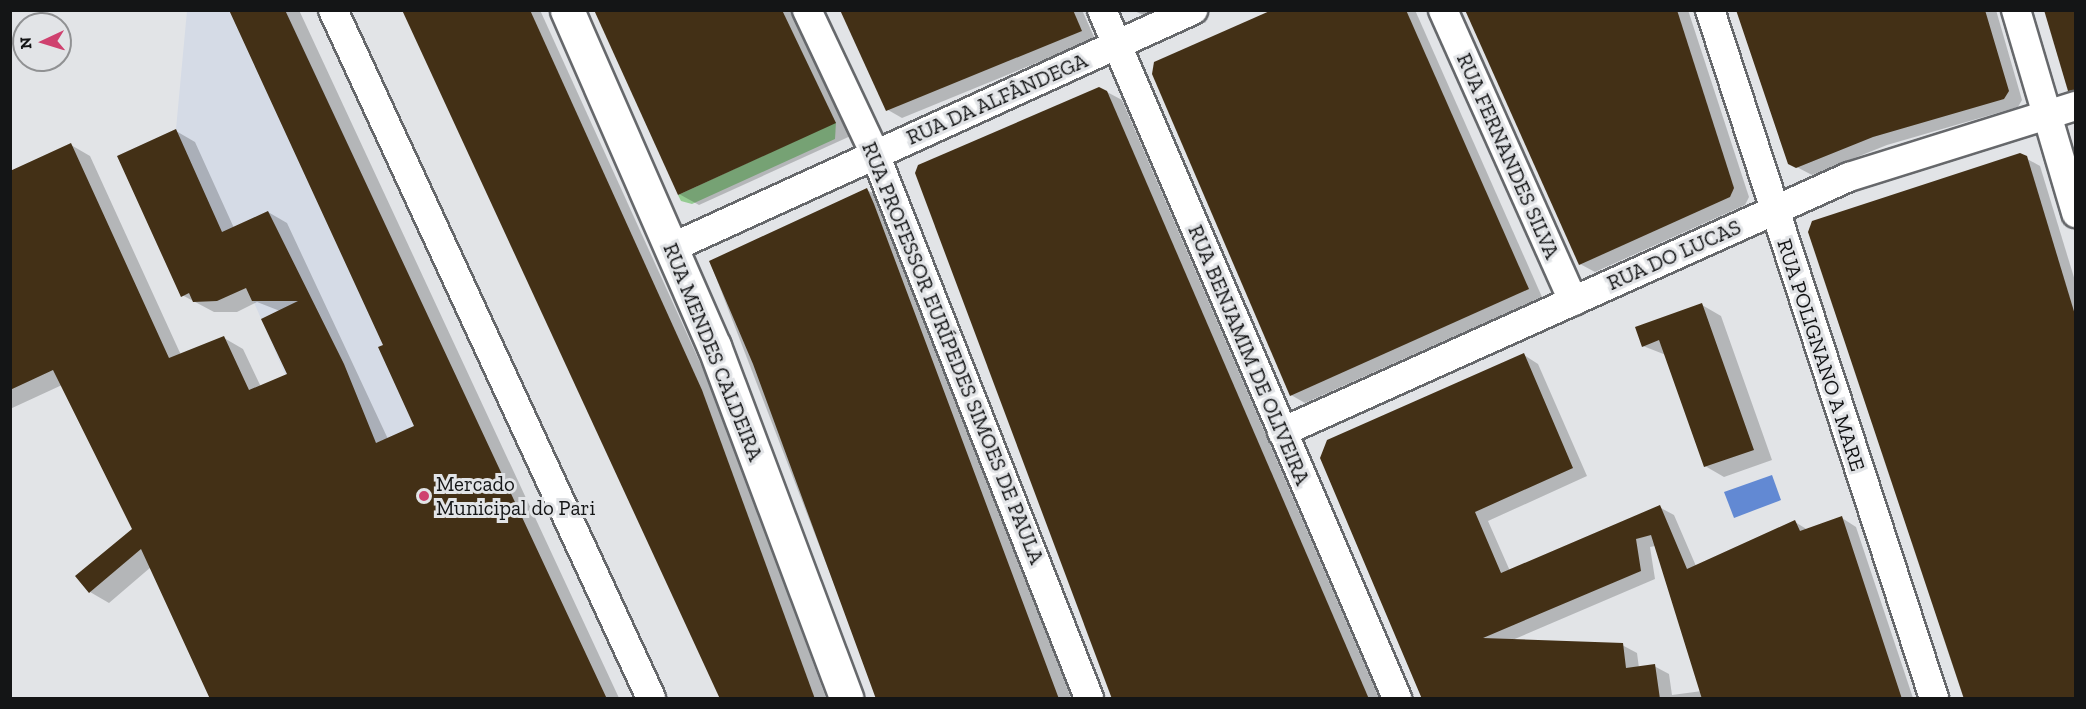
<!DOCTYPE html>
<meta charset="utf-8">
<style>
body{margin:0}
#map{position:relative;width:2086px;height:709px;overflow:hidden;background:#e2e4e7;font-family:"Zilla Slab",serif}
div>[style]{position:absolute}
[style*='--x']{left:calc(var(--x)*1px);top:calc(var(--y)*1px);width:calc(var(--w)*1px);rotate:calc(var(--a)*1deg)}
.built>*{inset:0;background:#d5dbe6}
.green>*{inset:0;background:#94cb91}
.water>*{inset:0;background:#6289d3}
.shadow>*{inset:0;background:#0003}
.building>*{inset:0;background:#433016}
.roads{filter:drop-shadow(2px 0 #66686b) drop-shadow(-2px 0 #66686b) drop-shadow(0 2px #66686b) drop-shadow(0 -2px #66686b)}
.street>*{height:28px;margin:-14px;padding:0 14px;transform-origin:14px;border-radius:14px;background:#fff}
.secondary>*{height:33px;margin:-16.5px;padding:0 16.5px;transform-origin:16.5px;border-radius:16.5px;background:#fff}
.dots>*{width:16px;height:16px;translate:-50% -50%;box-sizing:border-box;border:3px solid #e2e4e7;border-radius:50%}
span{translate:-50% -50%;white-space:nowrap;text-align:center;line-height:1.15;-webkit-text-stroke:6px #e2e4e7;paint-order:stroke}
.street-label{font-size:21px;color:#141516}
.poi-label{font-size:21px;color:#141516}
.left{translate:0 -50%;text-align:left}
.frame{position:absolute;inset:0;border:12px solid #141516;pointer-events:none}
.north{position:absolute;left:12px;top:12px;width:60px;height:60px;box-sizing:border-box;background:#e2e4e7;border:2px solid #909193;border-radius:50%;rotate:266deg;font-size:16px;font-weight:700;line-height:24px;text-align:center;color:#141516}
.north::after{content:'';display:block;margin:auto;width:21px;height:27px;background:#cf416f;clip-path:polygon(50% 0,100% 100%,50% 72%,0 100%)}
</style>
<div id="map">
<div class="built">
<div style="clip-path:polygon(187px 11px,286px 11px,606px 698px,425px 698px,240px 270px,189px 293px,117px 156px,176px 129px)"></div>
</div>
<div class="green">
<div style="clip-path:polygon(836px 122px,835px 139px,692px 204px,681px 201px,678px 195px)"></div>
</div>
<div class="water">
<div style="clip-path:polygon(1772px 475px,1781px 500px,1734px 518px,1724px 492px)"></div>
</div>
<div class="shadow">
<div style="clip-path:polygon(231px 10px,299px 10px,619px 698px,212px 698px,151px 567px,109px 603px,90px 592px,134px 529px,62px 385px,10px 409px,10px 173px,71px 145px,90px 156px,181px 355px,224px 338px,243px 349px,261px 387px,289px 375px,280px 311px,257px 302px,237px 312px,214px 312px,182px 295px,176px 131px,195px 142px,234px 228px,268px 212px,287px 223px,388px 439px,416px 427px,385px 346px)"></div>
<div style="clip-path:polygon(404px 10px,540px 10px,717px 400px,826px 698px,722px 698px)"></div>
<div style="clip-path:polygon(595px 10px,795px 10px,855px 134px,699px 205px,679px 194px)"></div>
<div style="clip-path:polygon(841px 10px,1082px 10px,1095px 39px,902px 118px,888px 110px)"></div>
<div style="clip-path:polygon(1132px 10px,1168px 10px,1150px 18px)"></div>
<div style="clip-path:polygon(1275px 10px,1415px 10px,1542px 297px,1305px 403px,1291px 395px)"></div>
<div style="clip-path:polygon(1467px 10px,1688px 10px,1749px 197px,1745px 205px,1595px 272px,1580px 264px)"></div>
<div style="clip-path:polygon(1738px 10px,1996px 10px,2022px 100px,2018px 107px,1887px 145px,1812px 175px,1789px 163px)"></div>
<div style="clip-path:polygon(1107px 92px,1122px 100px,1379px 698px,1114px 698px)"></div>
<div style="clip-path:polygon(2020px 155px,2040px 166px,2076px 284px,2076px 698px,1814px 223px)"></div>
<div style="clip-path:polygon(867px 190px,883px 199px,1071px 698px,878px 698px,710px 262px)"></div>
<div style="clip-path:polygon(1702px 305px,1721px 316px,1772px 460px,1724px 477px,1705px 466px,1666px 355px,1643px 346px)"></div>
<div style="clip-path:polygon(evenodd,1524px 355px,1538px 364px,1587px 476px,1488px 521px,1510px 571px,1659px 507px,1674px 515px,1696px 566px,1795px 522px,1808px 530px,1842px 518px,1856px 527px,1913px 698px,1424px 698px,1322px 457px,1524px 355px,1655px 546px,1702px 691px,1672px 695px,1669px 674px,1654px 666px,1639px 668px,1637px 653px,1622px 645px,1510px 641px,1655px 579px,1650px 547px,1655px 546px)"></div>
</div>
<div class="building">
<div style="clip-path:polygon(229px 10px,285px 10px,607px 699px,210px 699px,141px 549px,89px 593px,75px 576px,132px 529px,53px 370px,10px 390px,10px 171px,71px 143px,169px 358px,224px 336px,249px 390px,287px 374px,261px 319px,298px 301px,252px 301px,246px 288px,217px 301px,193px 302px,189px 293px,181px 297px,117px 156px,176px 129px,222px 232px,268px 211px,344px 364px,376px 443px,414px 426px,378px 347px,383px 345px)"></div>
<div style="clip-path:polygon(402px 10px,530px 10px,702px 390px,815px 699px,720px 699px)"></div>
<div style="clip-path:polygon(594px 10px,782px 10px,836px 123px,678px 195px)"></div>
<div style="clip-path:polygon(840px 10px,1073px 10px,1082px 31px,886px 111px)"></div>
<div style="clip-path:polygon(1272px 10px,1406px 10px,1529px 289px,1290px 396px,1152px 74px,1154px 62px)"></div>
<div style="clip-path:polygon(1465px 10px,1677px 10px,1734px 188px,1730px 197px,1579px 265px)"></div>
<div style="clip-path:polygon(1736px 10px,1985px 10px,2009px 91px,2004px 99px,1873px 137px,1796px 168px,1788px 164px)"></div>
<div style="clip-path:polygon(2044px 10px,2076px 10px,2076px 90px,2068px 91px)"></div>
<div style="clip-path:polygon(1099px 87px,1107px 91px,1369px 699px,1112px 699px,915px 173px,918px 165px)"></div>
<div style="clip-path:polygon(2020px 153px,2027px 156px,2076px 318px,2076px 699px,1964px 699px,1808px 232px,1812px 221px)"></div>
<div style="clip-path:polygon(867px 188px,874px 204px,1059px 699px,876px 699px,753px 364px,709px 261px)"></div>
<div style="clip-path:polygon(1702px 303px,1754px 450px,1704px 467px,1659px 340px,1642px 347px,1635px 327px)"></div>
<div style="clip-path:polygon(1524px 353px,1573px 468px,1475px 512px,1501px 573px,1660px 505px,1687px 569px,1795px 520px,1800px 531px,1842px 516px,1902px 699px,1702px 699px,1651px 535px,1636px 539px,1641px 571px,1483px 638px,1623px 643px,1626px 668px,1655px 664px,1660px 699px,1422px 699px,1320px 458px,1327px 440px)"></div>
</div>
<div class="roads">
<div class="street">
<div style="--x:333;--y:10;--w:758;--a:65.19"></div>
<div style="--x:807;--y:10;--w:159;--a:64.7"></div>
<div style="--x:875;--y:154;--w:585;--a:68.53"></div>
<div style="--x:1102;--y:10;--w:749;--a:66.79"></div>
<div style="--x:1443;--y:10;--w:319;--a:65.9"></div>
<div style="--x:1710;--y:10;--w:724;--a:71.97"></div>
<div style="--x:2016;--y:10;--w:212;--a:73.5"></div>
<div style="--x:671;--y:248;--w:574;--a:-24.51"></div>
<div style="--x:1282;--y:432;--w:622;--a:-24.22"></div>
<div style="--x:1849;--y:177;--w:238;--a:-17.4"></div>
</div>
<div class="secondary">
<div style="--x:567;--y:10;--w:367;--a:66.4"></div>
<div style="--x:714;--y:346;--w:376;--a:69.4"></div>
</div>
</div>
<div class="dots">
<div style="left:424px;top:496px;background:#cf416f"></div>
</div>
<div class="street-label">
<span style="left:997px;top:99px;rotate:-24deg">RUA DA ALFÂNDEGA</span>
<span style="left:1508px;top:156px;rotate:66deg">RUA FERNANDES SILVA</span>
<span style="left:1674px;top:255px;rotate:-24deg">RUA DO LUCAS</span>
<span style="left:713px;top:352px;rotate:68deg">RUA MENDES CALDEIRA</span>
<span style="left:953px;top:353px;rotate:68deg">RUA PROFESSOR EURÍPEDES SIMOES DE PAULA</span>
<span style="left:1249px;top:355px;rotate:67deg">RUA BENJAMIM DE OLIVEIRA</span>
<span style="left:1821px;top:355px;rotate:72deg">RUA POLIGNANO A MARE</span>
</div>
<div class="poi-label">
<span class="left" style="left:436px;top:496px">Mercado<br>Municipal do Pari</span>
</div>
<div class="frame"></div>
<div class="north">N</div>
</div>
